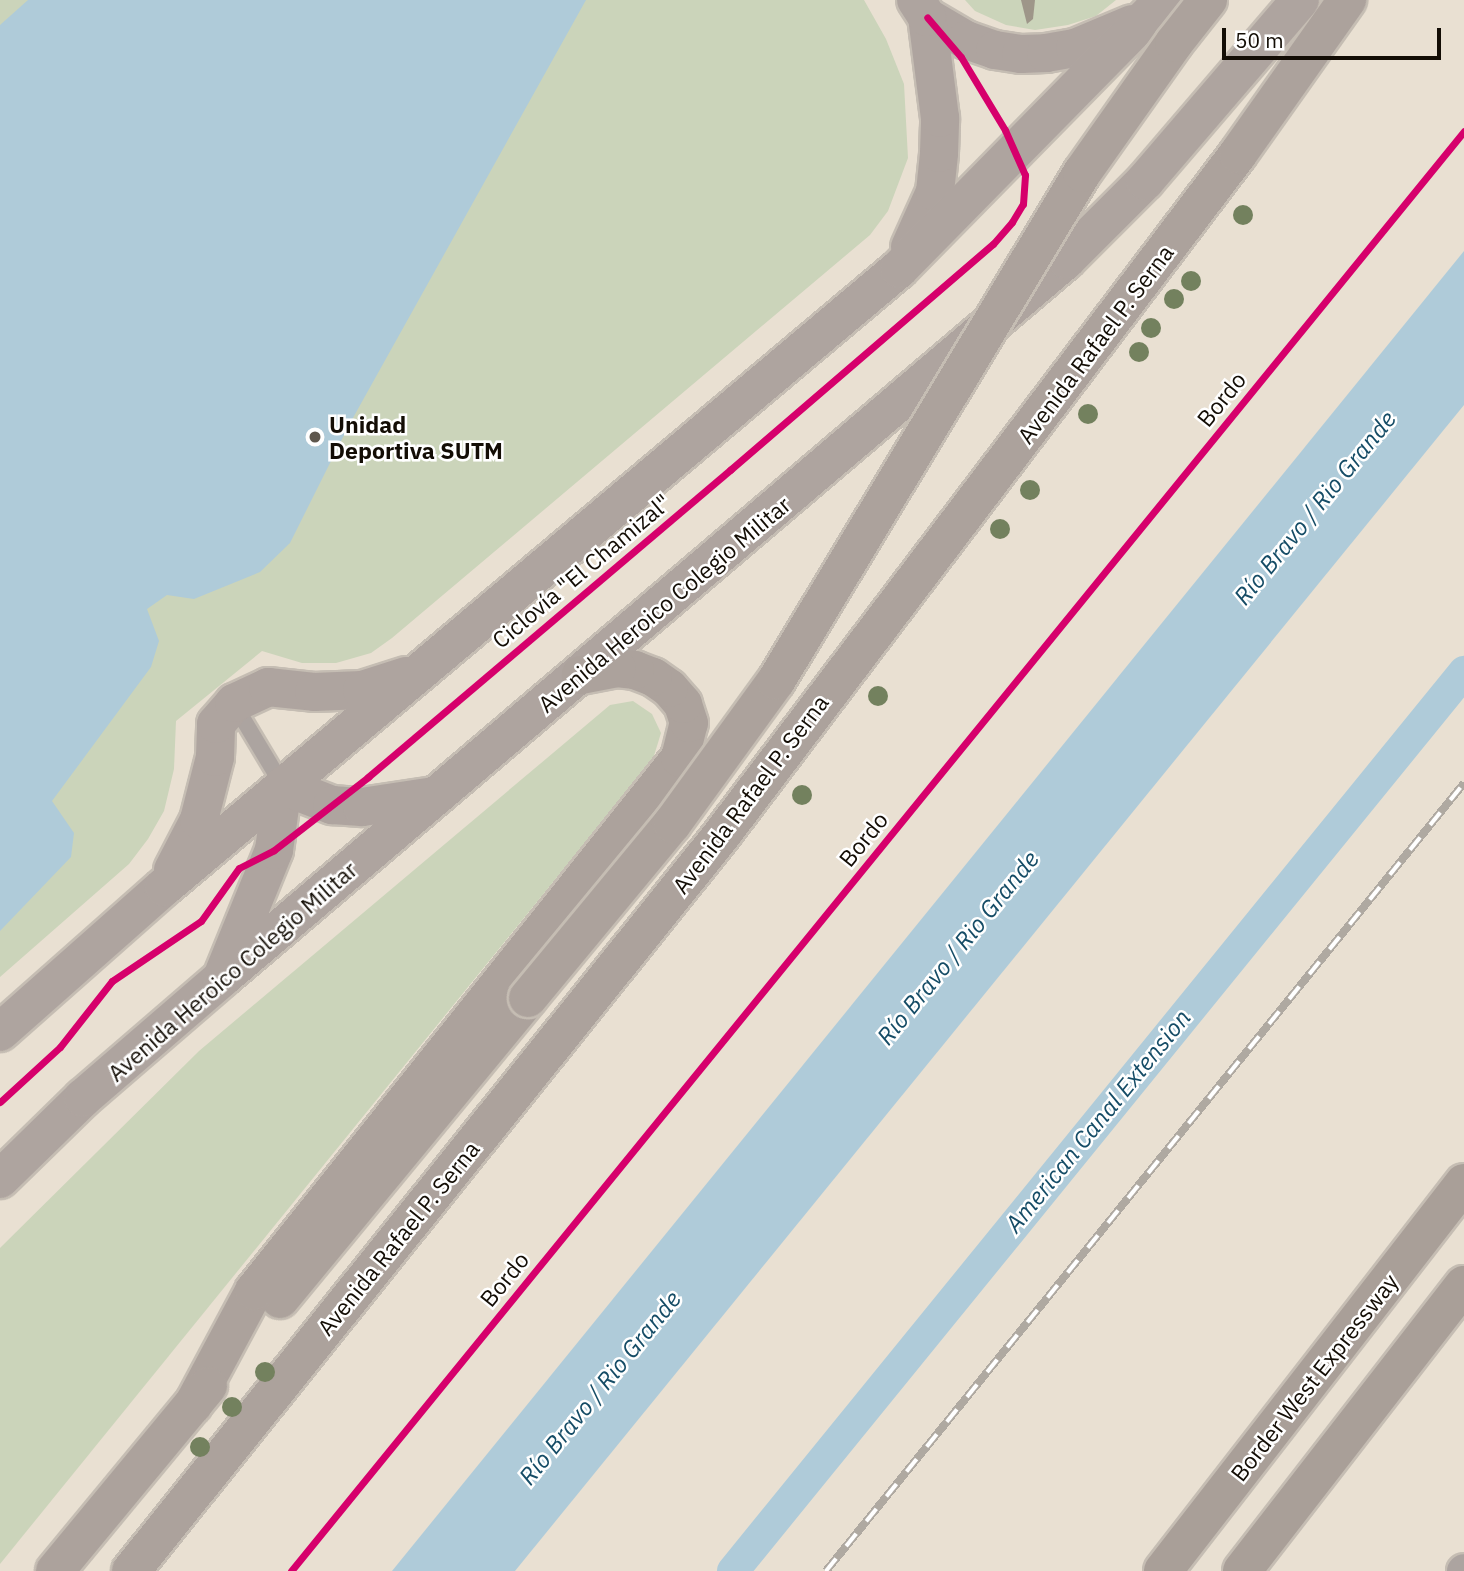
<!DOCTYPE html>
<meta charset="utf-8">
<style>
body{margin:0}
#map{position:relative;width:1464px;height:1571px;overflow:hidden;background:#e9e0d2;font-family:"IBM Plex Sans",sans-serif}
div>[style]{position:absolute}
[style*='--x']{left:calc(var(--x)*1px);top:calc(var(--y)*1px);width:calc(var(--w)*1px);rotate:calc(var(--a)*1deg)}
.green>*{inset:0;background:#cbd4ba}
.water>*{inset:0;background:#afcbd9}
.canal>*{height:32px;margin:-16px;padding:0 16px;transform-origin:16px;border-radius:16px;background:#afcbd9}
.building>*{inset:0;background:#9e9689}
.roads{filter:drop-shadow(2px 0 #c5bdb3) drop-shadow(-2px 0 #c5bdb3) drop-shadow(0 2px #c5bdb3) drop-shadow(0 -2px #c5bdb3)}
.service>*{height:16px;margin:-8px;padding:0 8px;transform-origin:8px;border-radius:8px;background:#aca4a0}
.minor>*{height:32px;margin:-16px;padding:0 16px;transform-origin:16px;border-radius:16px;background:#aca4a0}
.primary>*{height:38px;margin:-19px;padding:0 19px;transform-origin:19px;border-radius:19px;background:#aea49f}
.trunk>*{height:38px;margin:-19px;padding:0 19px;transform-origin:19px;border-radius:19px;background:#aca29c}
.motorway>*{height:38px;margin:-19px;padding:0 19px;transform-origin:19px;border-radius:19px;background:#a99f98}
.rail>*{height:8px;margin-top:-4px;transform-origin:0;background:repeating-linear-gradient(90deg,#fff 0 16px,#afa9a1 0 32px);box-sizing:border-box;border-block:2px solid #afa9a1}
.bridges{filter:drop-shadow(2px 0 #c5bdb3) drop-shadow(-2px 0 #c5bdb3) drop-shadow(0 2px #c5bdb3) drop-shadow(0 -2px #c5bdb3)}
.trunk-bridge>*{height:38px;margin:-19px;padding:0 19px;transform-origin:19px;border-radius:19px;background:#aca29c}
.cycleway>*{height:7px;margin:-3.5px;padding:0 3.5px;transform-origin:3.5px;border-radius:3.5px;background:#d6006c}
.trees>*{width:20px;height:20px;margin:-10px;border-radius:50%;background:#73815e}
.dots>*{width:19px;height:19px;translate:-50% -50%;box-sizing:border-box;border:4px solid #fff;border-radius:50%}
span{translate:-50% -50%;white-space:nowrap;text-align:center;line-height:1.15;-webkit-text-stroke:5px #fff;paint-order:stroke}
.street-label{font-size:23px;color:#130d05}
.poi-label{font-size:23px;color:#130d05;font-weight:700}
.left{translate:0 -50%;text-align:left}
.water-label{font-size:24px;color:#154c66;font-style:italic}
.scale{position:absolute;left:1222px;top:28px;width:219px;height:32px;box-sizing:border-box;border:4px solid #130d05;border-top:0;padding-left:9px;font-size:21px;line-height:24px;white-space:nowrap;color:#130d05;-webkit-text-stroke:5px #fff;paint-order:stroke}
</style>
<div id="map">
<div class="green">
<div style="clip-path:polygon(0 0,864px 0,886px 39px,904px 84px,908px 158px,888px 211px,870px 235px,392px 638px,371px 653px,336px 663px,302px 663px,262px 651px,176px 721px,174px 769px,164px 811px,148px 839px,129px 864px,0 977px)"></div>
<div style="clip-path:polygon(965px 0,1116px 0,1096px 16px,1068px 25px,1035px 30px,1006px 25px,975px 11px)"></div>
<div style="clip-path:polygon(633px 701px,652px 714px,661px 733px,653px 759px,0 1564px,0 1248px,199px 1051px,610px 705px)"></div>
</div>
<div class="water">
<div style="clip-path:polygon(28px 0,586px 0,349px 425px,290px 543px,260px 572px,194px 599px,167px 595px,147px 609px,159px 641px,151px 667px,52px 801px,74px 833px,71px 857px,0 931px,0 25px)"></div>
<div style="clip-path:polygon(1464px 251px,1464px 405px,515px 1571px,392px 1571px)"></div>
</div>
<div class="canal">
<div style="--x:733;--y:1571;--w:1159;--a:-50.88"></div>
</div>
<div class="building">
<div style="clip-path:polygon(1021px 0,1035px 0,1033px 19px,1027px 24px)"></div>
</div>
<div class="roads">
<div class="service">
<div style="--x:234;--y:704;--w:96;--a:59.1"></div>
</div>
<div class="minor">
<div style="--x:1463;--y:1571;--w:1;--a:-45"></div>
</div>
<div class="primary">
<div style="--x:927;--y:17;--w:45;--a:30.5"></div>
<div style="--x:966;--y:40;--w:31;--a:19"></div>
<div style="--x:995;--y:50;--w:26;--a:9"></div>
<div style="--x:1021;--y:54;--w:25;--a:-2"></div>
<div style="--x:1046;--y:53;--w:29;--a:-10"></div>
<div style="--x:1075;--y:48;--w:62;--a:-22.8"></div>
<div style="--x:910;--y:247;--w:60;--a:-65.6"></div>
<div style="--x:935;--y:192;--w:39;--a:-84"></div>
<div style="--x:939;--y:153;--w:35;--a:-88"></div>
<div style="--x:940;--y:118;--w:102;--a:-97.3"></div>
<div style="--x:927;--y:17;--w:20;--a:-123"></div>
<div style="--x:173;--y:870;--w:56;--a:-62.5"></div>
<div style="--x:199;--y:820;--w:65;--a:-75.7"></div>
<div style="--x:215;--y:757;--w:33;--a:-88"></div>
<div style="--x:216;--y:724;--w:28;--a:-49"></div>
<div style="--x:234;--y:703;--w:38;--a:-25"></div>
<div style="--x:268;--y:687;--w:46;--a:6.2"></div>
<div style="--x:314;--y:692;--w:48;--a:-2.4"></div>
<div style="--x:362;--y:690;--w:46;--a:-17.7"></div>
<div style="--x:223;--y:975;--w:135;--a:-67.8"></div>
<div style="--x:274;--y:850;--w:65;--a:-82"></div>
<div style="--x:283;--y:786;--w:53;--a:21.2"></div>
<div style="--x:332;--y:805;--w:30;--a:4"></div>
<div style="--x:362;--y:807;--w:74;--a:-8.6"></div>
<div style="--x:0;--y:1032;--w:219;--a:-41.5"></div>
<div style="--x:164;--y:887;--w:960;--a:-40.06"></div>
<div style="--x:899;--y:269;--w:377;--a:-45.5"></div>
<div style="--x:0;--y:1179;--w:116;--a:-44.3"></div>
<div style="--x:83;--y:1098;--w:184;--a:-40.8"></div>
<div style="--x:222;--y:978;--w:1108;--a:-40.39"></div>
<div style="--x:1066;--y:260;--w:112;--a:-45"></div>
<div style="--x:1145;--y:181;--w:238;--a:-49.4"></div>
</div>
<div class="trunk">
<div style="--x:280;--y:1299;--w:390;--a:-50.5"></div>
<div style="--x:193;--y:1405;--w:129;--a:-61.8"></div>
<div style="--x:254;--y:1291;--w:682;--a:-51.37"></div>
<div style="--x:680;--y:758;--w:36;--a:-76"></div>
<div style="--x:689;--y:723;--w:20;--a:-108"></div>
<div style="--x:683;--y:704;--w:21;--a:-131"></div>
<div style="--x:669;--y:688;--w:19;--a:-145"></div>
<div style="--x:653;--y:677;--w:19;--a:-159"></div>
<div style="--x:635;--y:670;--w:18;--a:-174"></div>
<div style="--x:617;--y:668;--w:37;--a:169"></div>
<div style="--x:55;--y:1571;--w:240;--a:-50.4"></div>
<div style="--x:131;--y:1571;--w:946;--a:-51.26"></div>
<div style="--x:723;--y:833;--w:852;--a:-52.82"></div>
<div style="--x:1238;--y:154;--w:189;--a:-54.7"></div>
</div>
<div class="motorway">
<div style="--x:1163;--y:1571;--w:491;--a:-52.2"></div>
<div style="--x:1242;--y:1571;--w:362;--a:-52.2"></div>
</div>
</div>
<div class="rail">
<div style="--x:826;--y:1571;--w:1014;--a:-51"></div>
</div>
<div class="bridges">
<div class="trunk-bridge">
<div style="--x:528;--y:998;--w:226;--a:-50.4"></div>
<div style="--x:672;--y:824;--w:177;--a:-54"></div>
<div style="--x:776;--y:681;--w:593;--a:-58.94"></div>
<div style="--x:1082;--y:173;--w:159;--a:-54.7"></div>
<div style="--x:1174;--y:43;--w:55;--a:-51.7"></div>
</div>
</div>
<div class="cycleway">
<div style="--x:0;--y:1102;--w:81;--a:-42.5"></div>
<div style="--x:60;--y:1047;--w:84;--a:-51.8"></div>
<div style="--x:112;--y:981;--w:107;--a:-34"></div>
<div style="--x:201;--y:921;--w:65;--a:-54.4"></div>
<div style="--x:239;--y:868;--w:39;--a:-27"></div>
<div style="--x:274;--y:850;--w:119;--a:-37.8"></div>
<div style="--x:368;--y:777;--w:475;--a:-40.3"></div>
<div style="--x:730;--y:470;--w:347;--a:-40.7"></div>
<div style="--x:993;--y:244;--w:29;--a:-49"></div>
<div style="--x:1012;--y:222;--w:21;--a:-59"></div>
<div style="--x:1023;--y:204;--w:29;--a:-86"></div>
<div style="--x:1025;--y:175;--w:49;--a:-114"></div>
<div style="--x:1005;--y:130;--w:85;--a:-121.1"></div>
<div style="--x:961;--y:57;--w:52;--a:-130.4"></div>
<div style="--x:291;--y:1571;--w:1857;--a:-50.83"></div>
</div>
<div class="trees">
<div style="left:1243px;top:215px"></div>
<div style="left:1191px;top:281px"></div>
<div style="left:1174px;top:299px"></div>
<div style="left:1151px;top:328px"></div>
<div style="left:1139px;top:352px"></div>
<div style="left:1088px;top:414px"></div>
<div style="left:1030px;top:490px"></div>
<div style="left:1000px;top:529px"></div>
<div style="left:878px;top:696px"></div>
<div style="left:802px;top:795px"></div>
<div style="left:265px;top:1372px"></div>
<div style="left:232px;top:1407px"></div>
<div style="left:200px;top:1447px"></div>
</div>
<div class="dots">
<div style="left:315px;top:437px;background:#5e574d"></div>
</div>
<div class="street-label">
<span style="left:1095px;top:344px;rotate:-53deg">Avenida Rafael P. Serna</span>
<span style="left:1221px;top:399px;rotate:-51deg">Bordo</span>
<span style="left:581px;top:571px;rotate:-40deg">Ciclovía "El Chamizal"</span>
<span style="left:664px;top:604px;rotate:-40deg">Avenida Heroico Colegio Militar</span>
<span style="left:750px;top:794px;rotate:-53deg">Avenida Rafael P. Serna</span>
<span style="left:863px;top:839px;rotate:-51deg">Bordo</span>
<span style="left:232px;top:971px;rotate:-41deg">Avenida Heroico Colegio Militar</span>
<span style="left:398px;top:1238px;rotate:-51deg">Avenida Rafael P. Serna</span>
<span style="left:504px;top:1279px;rotate:-51deg">Bordo</span>
<span style="left:1314px;top:1377px;rotate:-52deg">Border West Expressway</span>
</div>
<div class="poi-label">
<span class="left" style="left:329px;top:437px">Unidad<br>Deportiva SUTM</span>
</div>
<div class="water-label">
<span style="left:1315px;top:508px;rotate:-51deg">Río Bravo / Rio Grande</span>
<span style="left:958px;top:948px;rotate:-51deg">Río Bravo / Rio Grande</span>
<span style="left:1098px;top:1121px;rotate:-51deg">American Canal Extension</span>
<span style="left:600px;top:1388px;rotate:-51deg">Río Bravo / Rio Grande</span>
</div>
<div class="scale">50 m</div>
</div>
